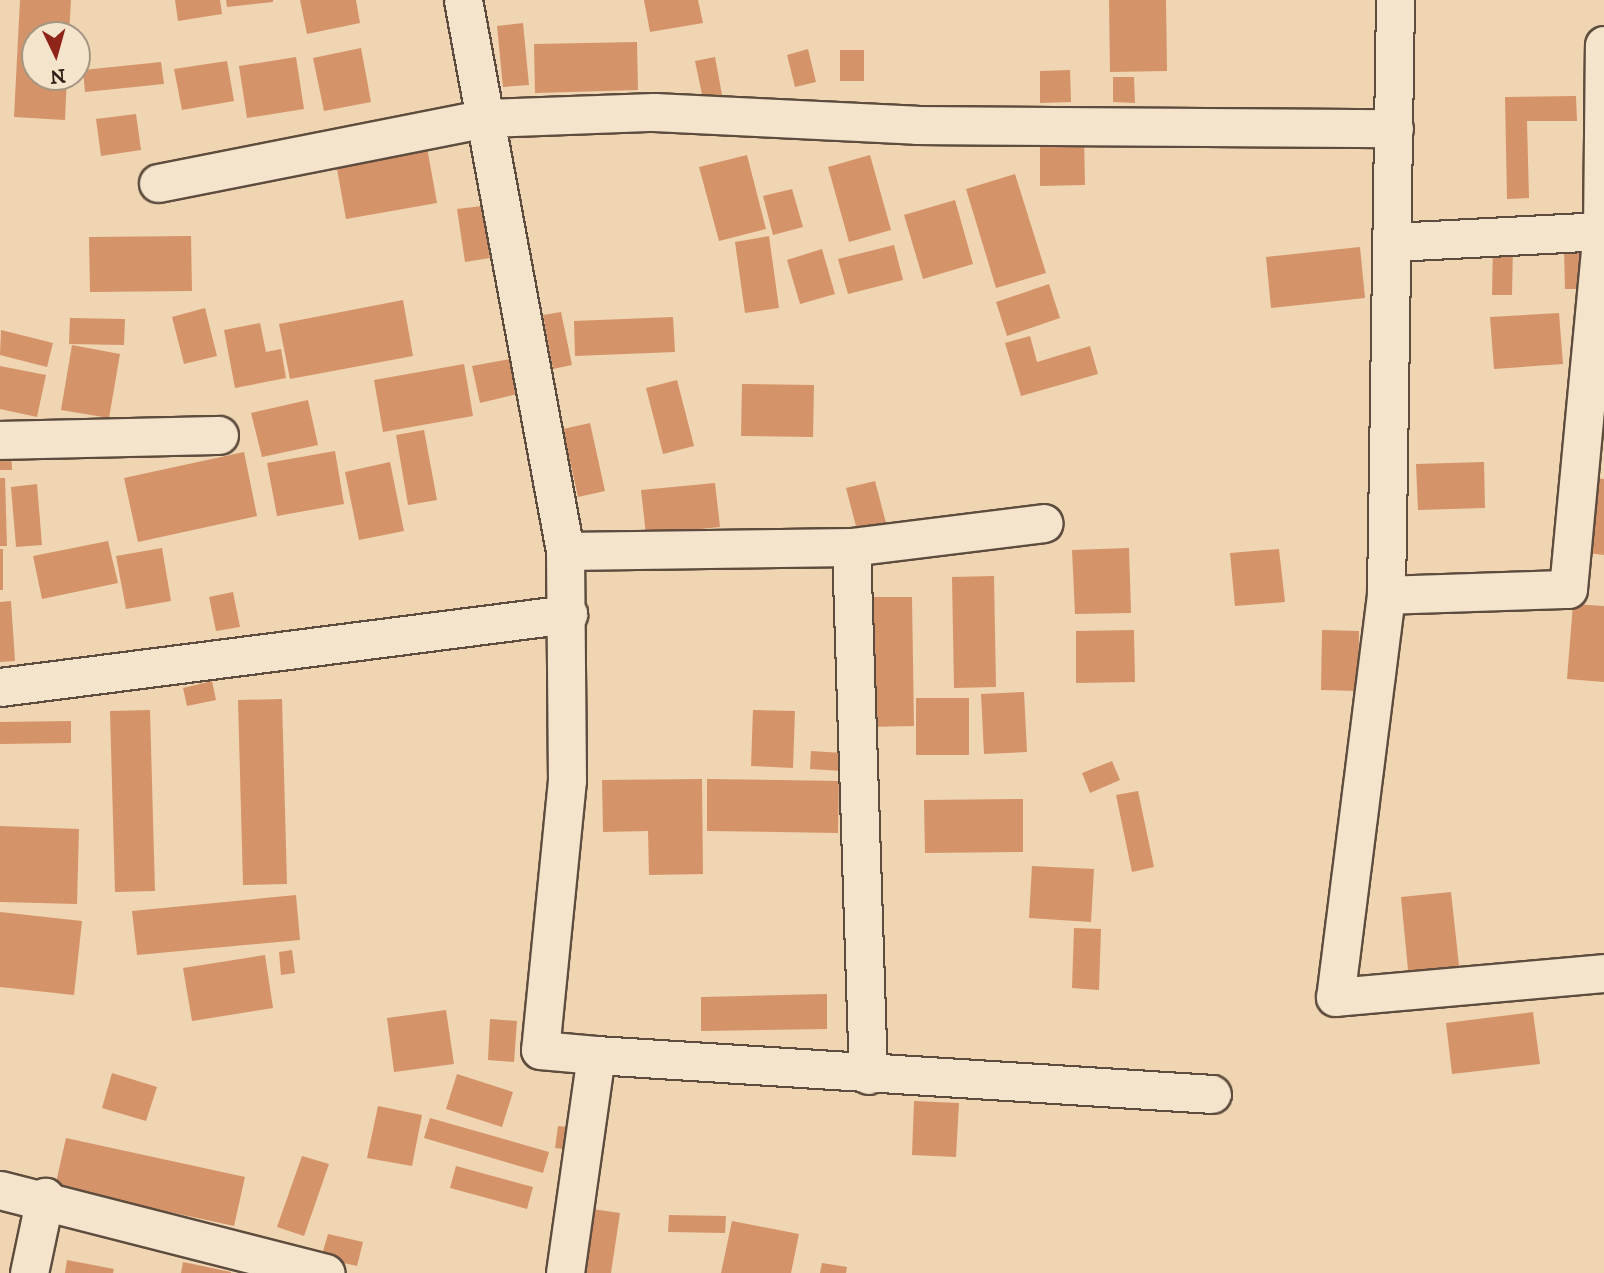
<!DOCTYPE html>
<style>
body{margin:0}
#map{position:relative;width:1604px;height:1273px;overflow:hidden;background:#efd5b1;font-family:"IM FELL DW Pica",serif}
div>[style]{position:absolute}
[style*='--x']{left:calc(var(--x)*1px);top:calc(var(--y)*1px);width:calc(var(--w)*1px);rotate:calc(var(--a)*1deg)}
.building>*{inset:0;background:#d5936a}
.roads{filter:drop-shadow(2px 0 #5e4d3e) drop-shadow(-2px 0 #5e4d3e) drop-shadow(0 2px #5e4d3e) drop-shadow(0 -2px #5e4d3e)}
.minor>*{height:37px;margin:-18.5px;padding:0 18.5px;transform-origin:18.5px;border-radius:18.5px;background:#f5e4cc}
span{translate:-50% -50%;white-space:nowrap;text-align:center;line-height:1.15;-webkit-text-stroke:5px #f5e4cc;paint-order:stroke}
.north{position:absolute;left:21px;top:21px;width:70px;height:70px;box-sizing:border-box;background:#f5e4cc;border:2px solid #a59684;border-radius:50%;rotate:175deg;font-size:19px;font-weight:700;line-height:28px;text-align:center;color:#2e2017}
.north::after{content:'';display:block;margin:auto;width:24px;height:32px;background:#8f2418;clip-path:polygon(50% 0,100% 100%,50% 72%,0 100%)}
</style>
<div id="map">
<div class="building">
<div style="clip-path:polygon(20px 0,71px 0,69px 35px,35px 35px,35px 77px,67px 77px,65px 120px,14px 117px)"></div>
<div style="clip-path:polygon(175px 0,220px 0,222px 14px,178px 21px)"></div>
<div style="clip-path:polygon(226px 0,273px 0,273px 2px,227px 7px)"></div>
<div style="clip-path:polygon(300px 0,356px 0,360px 23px,307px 34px)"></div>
<div style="clip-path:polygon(644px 0,698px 0,703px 23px,650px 32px)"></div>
<div style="clip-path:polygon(1109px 0,1166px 0,1167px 71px,1110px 72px)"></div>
<div style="clip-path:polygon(523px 23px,529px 85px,503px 87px,497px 26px)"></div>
<div style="clip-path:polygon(637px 42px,638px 90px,535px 93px,534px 44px)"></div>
<div style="clip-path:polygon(361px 48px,371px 102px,324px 111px,313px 58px)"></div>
<div style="clip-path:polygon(808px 49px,816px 82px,795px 87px,787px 55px)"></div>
<div style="clip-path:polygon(840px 50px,864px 50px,864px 81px,840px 81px)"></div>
<div style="clip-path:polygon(296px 57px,304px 109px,247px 118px,239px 66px)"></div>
<div style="clip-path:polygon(715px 57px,722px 95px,703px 99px,695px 61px)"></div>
<div style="clip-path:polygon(227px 61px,234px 101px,182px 110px,174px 69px)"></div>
<div style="clip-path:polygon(161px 62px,164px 84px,85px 92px,83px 70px)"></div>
<div style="clip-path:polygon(1070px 70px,1071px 102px,1040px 103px,1040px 71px)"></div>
<div style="clip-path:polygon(1113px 77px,1134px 77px,1135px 103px,1113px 102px)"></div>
<div style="clip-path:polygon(1576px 96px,1577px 121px,1527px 121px,1529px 198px,1507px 199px,1505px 97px)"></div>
<div style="clip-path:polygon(136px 114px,141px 150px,101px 156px,96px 119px)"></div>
<div style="clip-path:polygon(1084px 137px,1085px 185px,1040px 186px,1040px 138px)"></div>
<div style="clip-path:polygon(426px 142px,437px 203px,346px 219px,335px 158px)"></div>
<div style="clip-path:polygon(747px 155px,766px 229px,719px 241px,699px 167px)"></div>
<div style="clip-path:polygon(870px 155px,891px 230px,849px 242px,828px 167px)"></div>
<div style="clip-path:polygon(1015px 174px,1046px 273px,996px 288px,966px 189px)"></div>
<div style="clip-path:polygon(792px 189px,803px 227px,773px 235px,763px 196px)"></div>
<div style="clip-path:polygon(955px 200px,973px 264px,923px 279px,904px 215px)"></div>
<div style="clip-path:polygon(482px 206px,490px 258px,465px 262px,457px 209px)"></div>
<div style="clip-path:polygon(191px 236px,192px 291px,90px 292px,89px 237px)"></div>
<div style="clip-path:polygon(769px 236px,779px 308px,745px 313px,735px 242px)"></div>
<div style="clip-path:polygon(894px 245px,903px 280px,848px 294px,838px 259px)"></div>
<div style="clip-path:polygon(1493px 246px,1513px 246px,1512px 295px,1492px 295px)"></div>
<div style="clip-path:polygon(1360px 247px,1365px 298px,1271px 308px,1266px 257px)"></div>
<div style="clip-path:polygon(1564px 248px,1583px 248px,1584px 289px,1565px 289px)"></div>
<div style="clip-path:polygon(822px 249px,835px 294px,800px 304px,787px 260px)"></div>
<div style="clip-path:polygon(1049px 284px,1060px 318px,1007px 336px,996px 302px)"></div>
<div style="clip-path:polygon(403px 300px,413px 356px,290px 379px,279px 324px)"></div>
<div style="clip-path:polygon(205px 308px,217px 356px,184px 364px,172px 317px)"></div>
<div style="clip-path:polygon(561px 312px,572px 365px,553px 369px,543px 315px)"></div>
<div style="clip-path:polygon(1559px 313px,1563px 364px,1494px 369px,1490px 317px)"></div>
<div style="clip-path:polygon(673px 317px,675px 352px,575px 356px,574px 321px)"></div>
<div style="clip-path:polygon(70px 318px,125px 319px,124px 345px,69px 344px)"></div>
<div style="clip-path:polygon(260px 323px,266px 352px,281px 349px,286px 378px,235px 388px,224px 330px)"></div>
<div style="clip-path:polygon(1px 330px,53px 343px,47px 367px,0 355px)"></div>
<div style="clip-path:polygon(1030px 336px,1037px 362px,1090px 346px,1098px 374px,1021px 396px,1005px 343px)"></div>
<div style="clip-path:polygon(72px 345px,120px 354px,109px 418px,61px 410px)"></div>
<div style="clip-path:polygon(510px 359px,517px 394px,480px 403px,472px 366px)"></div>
<div style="clip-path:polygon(464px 364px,473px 416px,383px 432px,374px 380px)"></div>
<div style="clip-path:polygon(0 366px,46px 375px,37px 417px,0 409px)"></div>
<div style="clip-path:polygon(677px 380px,694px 446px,663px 454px,646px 388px)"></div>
<div style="clip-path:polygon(742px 384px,814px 385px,813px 437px,741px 436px)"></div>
<div style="clip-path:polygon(308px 400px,318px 445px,262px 457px,251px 413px)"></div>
<div style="clip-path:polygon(590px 423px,605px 491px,578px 497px,563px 429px)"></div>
<div style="clip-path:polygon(424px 430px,437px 500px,408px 505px,396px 435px)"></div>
<div style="clip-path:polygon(0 450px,11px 450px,12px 470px,0 470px)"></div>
<div style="clip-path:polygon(335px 451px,344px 504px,277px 516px,267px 463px)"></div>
<div style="clip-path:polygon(244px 452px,257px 516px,138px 542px,124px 478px)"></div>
<div style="clip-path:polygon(390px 462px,404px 531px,359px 540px,345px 472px)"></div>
<div style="clip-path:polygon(1484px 462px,1485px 508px,1418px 510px,1416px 464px)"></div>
<div style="clip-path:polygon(0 478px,5px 478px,7px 546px,0 546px)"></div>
<div style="clip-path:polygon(1596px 478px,1604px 479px,1604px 555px,1588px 553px)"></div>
<div style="clip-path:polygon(875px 481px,887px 527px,858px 534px,846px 488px)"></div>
<div style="clip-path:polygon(715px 483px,720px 527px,646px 535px,641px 490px)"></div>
<div style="clip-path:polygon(37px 484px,42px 545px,16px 547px,11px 487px)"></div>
<div style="clip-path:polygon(108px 541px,118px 583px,42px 599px,33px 556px)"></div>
<div style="clip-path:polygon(162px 548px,171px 601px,126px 609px,116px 556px)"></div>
<div style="clip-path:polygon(1129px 548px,1131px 613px,1075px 614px,1072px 550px)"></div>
<div style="clip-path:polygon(0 549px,3px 549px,3px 590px,0 590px)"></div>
<div style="clip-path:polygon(1279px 549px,1285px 602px,1235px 606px,1230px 553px)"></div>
<div style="clip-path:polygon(994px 576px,996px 687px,954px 688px,952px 577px)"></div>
<div style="clip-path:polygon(233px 592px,240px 627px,216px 631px,209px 597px)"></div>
<div style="clip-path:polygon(866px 597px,912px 597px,914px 726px,868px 727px)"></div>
<div style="clip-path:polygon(11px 601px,15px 661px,0 662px,0 602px)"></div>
<div style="clip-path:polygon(1573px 604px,1604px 606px,1604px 682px,1567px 679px)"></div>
<div style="clip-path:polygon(1134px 630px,1135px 682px,1076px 683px,1076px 631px)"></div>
<div style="clip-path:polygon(1322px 630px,1359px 631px,1358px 691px,1321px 690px)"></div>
<div style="clip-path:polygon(212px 681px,216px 700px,187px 706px,183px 688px)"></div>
<div style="clip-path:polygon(1024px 692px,1027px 752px,984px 754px,981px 694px)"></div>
<div style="clip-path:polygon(916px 698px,969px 698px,969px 755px,916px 755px)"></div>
<div style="clip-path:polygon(282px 699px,287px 884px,243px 885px,238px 700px)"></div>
<div style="clip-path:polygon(150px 710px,155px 891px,115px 892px,110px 711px)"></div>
<div style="clip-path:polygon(753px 710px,795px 711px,793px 768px,751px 766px)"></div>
<div style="clip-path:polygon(71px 721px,71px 743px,0 744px,0 722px)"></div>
<div style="clip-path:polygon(811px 751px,843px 753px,842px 771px,810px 769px)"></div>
<div style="clip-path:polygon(1112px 761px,1120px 780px,1090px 793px,1082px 773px)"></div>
<div style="clip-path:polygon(702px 779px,703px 874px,649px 875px,648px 831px,603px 832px,602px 780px)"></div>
<div style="clip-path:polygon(707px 779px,839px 781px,838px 833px,707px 831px)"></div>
<div style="clip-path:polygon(1138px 791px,1154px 867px,1132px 872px,1116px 795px)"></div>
<div style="clip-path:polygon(1023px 799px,1023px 852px,925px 853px,924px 800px)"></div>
<div style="clip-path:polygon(0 826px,79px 829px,77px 904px,0 902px)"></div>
<div style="clip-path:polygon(1032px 866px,1094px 869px,1091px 922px,1029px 918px)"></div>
<div style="clip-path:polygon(1451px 892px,1460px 975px,1409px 980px,1401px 897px)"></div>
<div style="clip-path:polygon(296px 895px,300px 940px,137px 955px,132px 911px)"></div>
<div style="clip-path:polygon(0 912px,82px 921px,74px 995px,0 987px)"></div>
<div style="clip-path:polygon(1074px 928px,1101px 929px,1099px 990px,1072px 988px)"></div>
<div style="clip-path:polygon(292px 950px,295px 973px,281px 975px,279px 952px)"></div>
<div style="clip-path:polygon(265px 955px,273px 1008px,192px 1021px,183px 968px)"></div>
<div style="clip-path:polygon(827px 994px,827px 1029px,701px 1031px,701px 997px)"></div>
<div style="clip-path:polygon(446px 1010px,454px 1064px,394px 1072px,387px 1018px)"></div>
<div style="clip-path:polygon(1533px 1012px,1540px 1064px,1452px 1074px,1446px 1023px)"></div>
<div style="clip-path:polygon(490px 1019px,517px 1021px,514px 1062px,488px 1060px)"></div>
<div style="clip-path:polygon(112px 1073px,157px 1087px,146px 1121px,102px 1108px)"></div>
<div style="clip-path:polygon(457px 1074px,513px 1092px,502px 1127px,446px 1109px)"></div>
<div style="clip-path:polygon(914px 1101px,959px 1103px,956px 1157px,912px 1155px)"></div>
<div style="clip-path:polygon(378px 1106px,422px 1115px,412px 1166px,367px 1158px)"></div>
<div style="clip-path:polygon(430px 1118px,549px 1152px,543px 1173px,424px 1138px)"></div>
<div style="clip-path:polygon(558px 1126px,575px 1128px,573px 1150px,555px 1148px)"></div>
<div style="clip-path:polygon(66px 1138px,245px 1177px,234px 1226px,55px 1187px)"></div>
<div style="clip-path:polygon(302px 1156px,329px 1164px,304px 1236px,277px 1227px)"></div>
<div style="clip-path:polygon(456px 1166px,533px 1187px,527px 1209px,450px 1188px)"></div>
<div style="clip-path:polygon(592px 1209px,620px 1213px,611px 1273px,583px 1273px)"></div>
<div style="clip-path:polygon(669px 1215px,726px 1216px,725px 1233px,668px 1232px)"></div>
<div style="clip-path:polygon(732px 1221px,799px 1234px,791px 1273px,721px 1273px)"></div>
<div style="clip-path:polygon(328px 1234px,363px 1242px,357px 1266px,321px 1258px)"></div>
<div style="clip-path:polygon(67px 1260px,114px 1269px,113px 1273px,65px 1273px)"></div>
<div style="clip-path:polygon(183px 1262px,231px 1272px,231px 1273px,181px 1273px)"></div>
<div style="clip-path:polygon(822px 1263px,847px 1267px,846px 1273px,820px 1273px)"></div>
</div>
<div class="roads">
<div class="minor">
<div style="--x:463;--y:0;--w:560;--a:79.51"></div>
<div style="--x:565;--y:551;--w:229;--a:89.5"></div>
<div style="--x:567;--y:780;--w:271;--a:95.7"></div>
<div style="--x:540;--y:1050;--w:56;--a:5.1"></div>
<div style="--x:596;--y:1055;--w:220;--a:98.1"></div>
<div style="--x:1395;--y:0;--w:595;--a:90.87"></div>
<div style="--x:1386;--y:595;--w:405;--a:97.2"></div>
<div style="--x:1335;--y:997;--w:270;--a:-5.1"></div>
<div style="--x:158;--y:183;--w:335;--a:-11.2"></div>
<div style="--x:487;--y:118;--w:167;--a:-2.1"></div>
<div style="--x:654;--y:112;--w:262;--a:2.8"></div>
<div style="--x:916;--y:125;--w:478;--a:0.4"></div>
<div style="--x:1393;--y:242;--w:209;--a:-3"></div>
<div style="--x:0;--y:440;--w:219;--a:-1.3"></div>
<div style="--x:851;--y:547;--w:528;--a:88.16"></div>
<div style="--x:565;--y:551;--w:286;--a:-0.8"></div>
<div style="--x:851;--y:547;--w:194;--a:-7.1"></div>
<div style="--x:1386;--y:595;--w:182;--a:-1.9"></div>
<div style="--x:1568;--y:589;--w:360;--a:-84.6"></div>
<div style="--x:1602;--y:231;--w:186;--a:-89.4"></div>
<div style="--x:0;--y:687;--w:573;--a:-7.32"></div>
<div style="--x:596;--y:1055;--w:617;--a:3.62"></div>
<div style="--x:0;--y:1190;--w:336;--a:14.3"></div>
<div style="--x:29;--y:1273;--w:78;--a:-78.1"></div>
</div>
</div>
<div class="north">N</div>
</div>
